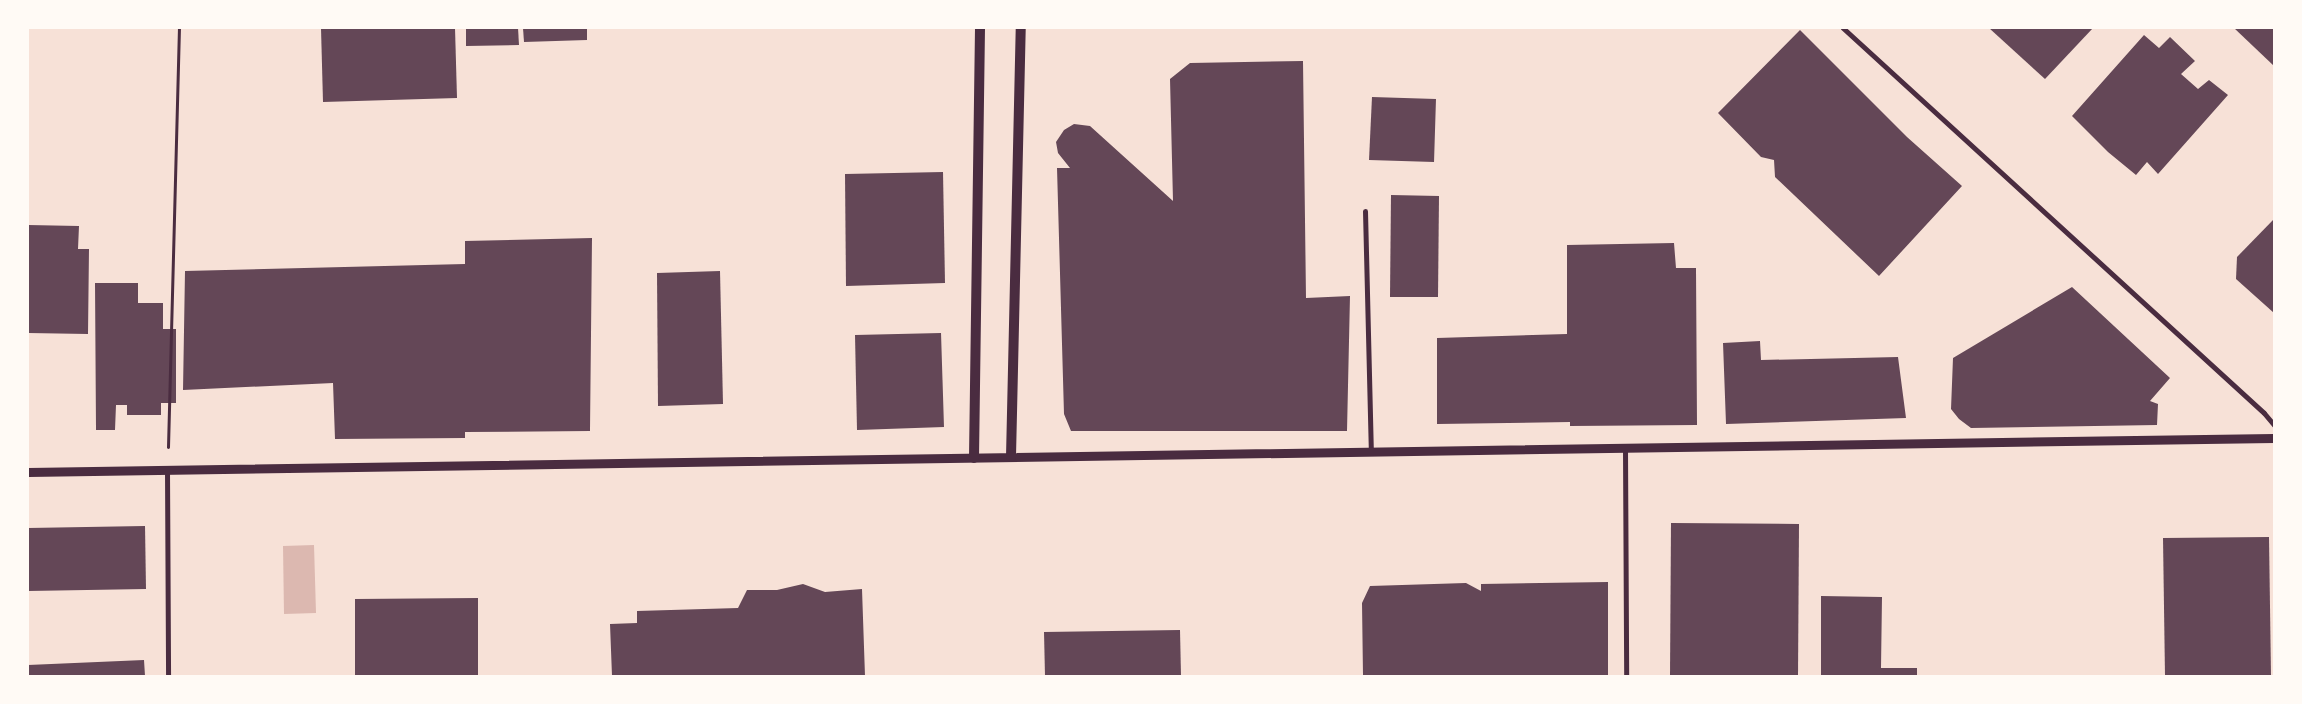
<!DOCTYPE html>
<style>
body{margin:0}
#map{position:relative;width:2302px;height:704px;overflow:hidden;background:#f7e1d7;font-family:Figtree,sans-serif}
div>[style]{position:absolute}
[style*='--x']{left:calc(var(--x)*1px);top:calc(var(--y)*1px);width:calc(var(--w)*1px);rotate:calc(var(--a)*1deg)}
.water>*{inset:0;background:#dcb8b0}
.building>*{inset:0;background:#644757}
.path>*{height:3px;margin:-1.5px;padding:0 1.5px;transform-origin:1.5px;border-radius:1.5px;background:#4a2c40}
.minor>*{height:5px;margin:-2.5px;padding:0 2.5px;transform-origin:2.5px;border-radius:2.5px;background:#4a2c40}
.tertiary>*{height:9px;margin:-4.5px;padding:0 4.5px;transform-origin:4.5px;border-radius:4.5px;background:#4a2c40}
.secondary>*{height:10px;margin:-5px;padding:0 5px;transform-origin:5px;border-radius:5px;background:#4a2c40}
span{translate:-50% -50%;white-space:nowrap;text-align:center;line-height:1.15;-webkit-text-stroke:4px #fffaf5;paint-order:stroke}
.frame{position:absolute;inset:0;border:29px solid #fffaf5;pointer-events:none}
</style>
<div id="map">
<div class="water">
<div style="clip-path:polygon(314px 545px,316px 613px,284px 614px,283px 546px)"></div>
</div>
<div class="building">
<div style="clip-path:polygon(321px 28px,455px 28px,457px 98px,323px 102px)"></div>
<div style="clip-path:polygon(466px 28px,518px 28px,519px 45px,466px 46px)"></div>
<div style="clip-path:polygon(523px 28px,587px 28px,587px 40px,524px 42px)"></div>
<div style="clip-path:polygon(1989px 28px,2093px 28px,2045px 79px)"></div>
<div style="clip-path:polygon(2234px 28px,2274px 28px,2274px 66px)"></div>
<div style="clip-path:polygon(1800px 30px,1907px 137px,1962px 186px,1879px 276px,1775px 177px,1774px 160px,1761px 157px,1718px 113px)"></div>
<div style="clip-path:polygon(2144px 35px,2159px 48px,2170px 37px,2195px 61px,2181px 74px,2198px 89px,2209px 80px,2228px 95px,2158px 174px,2147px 162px,2136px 175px,2108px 152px,2072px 116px)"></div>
<div style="clip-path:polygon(1303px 61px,1306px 298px,1350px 296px,1347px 431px,1071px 431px,1064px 414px,1057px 168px,1070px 168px,1058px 153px,1056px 142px,1064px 130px,1074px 124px,1090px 126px,1173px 201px,1170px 79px,1190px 63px)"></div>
<div style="clip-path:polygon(1372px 97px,1436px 99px,1434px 162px,1369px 160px)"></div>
<div style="clip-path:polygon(943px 172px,945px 283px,846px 286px,845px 174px)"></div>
<div style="clip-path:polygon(1391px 195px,1439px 196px,1438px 297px,1390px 297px)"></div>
<div style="clip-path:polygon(2274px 219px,2274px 313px,2236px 279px,2237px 257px)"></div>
<div style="clip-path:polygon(28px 225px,79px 226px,78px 249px,89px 249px,88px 334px,28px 333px)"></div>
<div style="clip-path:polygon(592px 238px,590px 431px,465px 432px,465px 438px,335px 439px,333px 383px,183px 390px,185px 271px,465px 264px,465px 241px)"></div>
<div style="clip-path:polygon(1674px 243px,1676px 268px,1696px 268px,1697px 425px,1570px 426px,1570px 422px,1437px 424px,1437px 338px,1567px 334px,1567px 245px)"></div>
<div style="clip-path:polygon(720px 271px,723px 404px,658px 406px,657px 273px)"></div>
<div style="clip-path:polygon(95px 283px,138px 283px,138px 303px,163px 303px,163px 329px,176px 329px,176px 403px,161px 403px,161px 415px,127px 415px,127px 405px,116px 405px,115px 430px,96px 430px)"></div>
<div style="clip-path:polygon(2072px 287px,2170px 378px,2150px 401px,2158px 404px,2157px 425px,1971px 428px,1959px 419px,1951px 409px,1953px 358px)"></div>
<div style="clip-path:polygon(941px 333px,944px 427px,857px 430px,855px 335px)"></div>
<div style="clip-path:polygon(1760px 341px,1761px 360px,1898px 357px,1906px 418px,1726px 424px,1723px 343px)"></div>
<div style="clip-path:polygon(1671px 523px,1799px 524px,1798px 676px,1670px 676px)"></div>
<div style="clip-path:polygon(145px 526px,146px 589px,28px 591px,28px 528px)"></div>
<div style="clip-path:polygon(2269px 537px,2271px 676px,2165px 676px,2163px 538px)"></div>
<div style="clip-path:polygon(1608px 582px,1608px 676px,1363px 676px,1362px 603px,1370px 586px,1466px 583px,1481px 591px,1481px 584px)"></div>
<div style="clip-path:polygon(803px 584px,825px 592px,862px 589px,865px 676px,612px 676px,610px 624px,637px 623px,637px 611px,738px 608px,747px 590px,777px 590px)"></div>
<div style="clip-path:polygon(1821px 596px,1882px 597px,1881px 668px,1917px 668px,1917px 676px,1821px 676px)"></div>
<div style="clip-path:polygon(478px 598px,478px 676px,355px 676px,355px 599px)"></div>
<div style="clip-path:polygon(1180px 630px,1181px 676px,1045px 676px,1044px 632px)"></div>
<div style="clip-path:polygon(144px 660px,145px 676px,28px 676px,28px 665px)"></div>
</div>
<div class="path">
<div style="--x:168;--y:447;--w:419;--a:-88.5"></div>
</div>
<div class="minor">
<div style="--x:1843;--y:28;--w:570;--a:42.44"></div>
<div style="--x:2264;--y:413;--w:16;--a:50"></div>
<div style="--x:1365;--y:211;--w:241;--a:88.6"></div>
<div style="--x:1625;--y:448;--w:228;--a:89.7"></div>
<div style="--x:167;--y:470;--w:206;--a:89.7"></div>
</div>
<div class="tertiary">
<div style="--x:28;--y:472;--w:2246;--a:-0.87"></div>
</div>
<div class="secondary">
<div style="--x:1011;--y:457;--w:429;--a:-88.7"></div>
<div style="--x:974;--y:458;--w:430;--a:-89.2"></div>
</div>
<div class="frame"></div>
</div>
